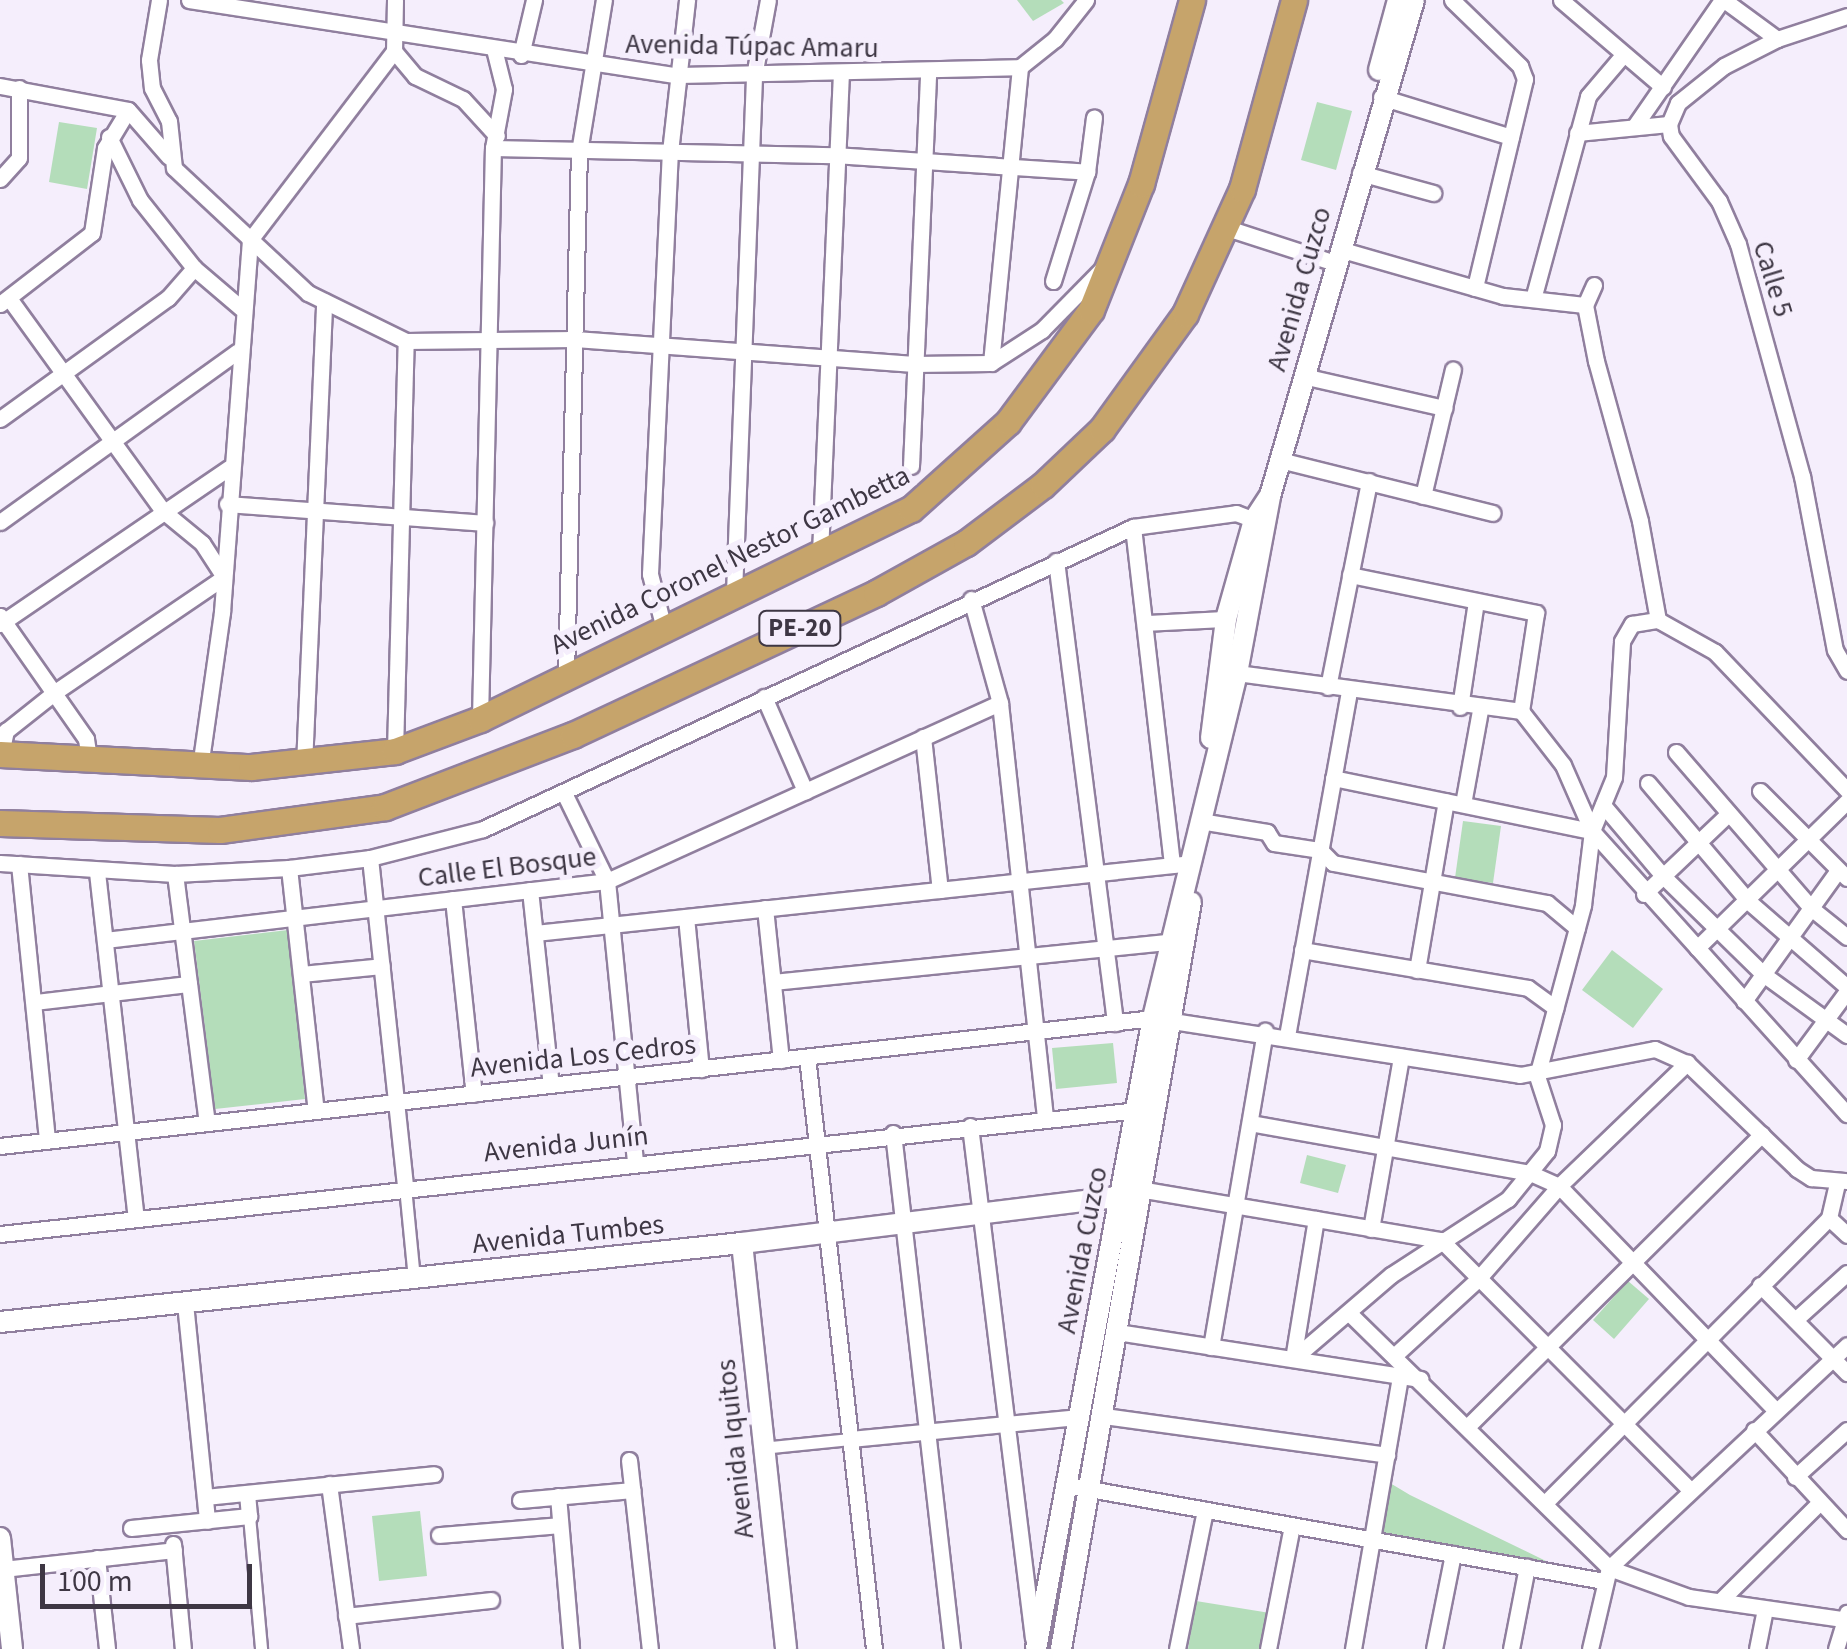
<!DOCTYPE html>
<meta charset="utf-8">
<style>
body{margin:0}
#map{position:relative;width:1847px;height:1649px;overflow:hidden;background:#f5eefc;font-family:"Source Sans 3",sans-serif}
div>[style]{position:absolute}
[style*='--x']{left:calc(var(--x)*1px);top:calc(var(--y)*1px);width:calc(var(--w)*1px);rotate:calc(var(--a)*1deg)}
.green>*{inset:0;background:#b4ddba}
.roads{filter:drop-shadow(2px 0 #907f9e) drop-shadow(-2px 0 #907f9e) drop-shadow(0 2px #907f9e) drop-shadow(0 -2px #907f9e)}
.pedestrian>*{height:11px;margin:-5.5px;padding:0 5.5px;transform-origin:5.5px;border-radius:5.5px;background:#fff}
.minor>*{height:15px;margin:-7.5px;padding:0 7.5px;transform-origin:7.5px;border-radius:7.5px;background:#fff}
.tertiary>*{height:20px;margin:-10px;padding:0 10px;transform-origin:10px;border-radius:10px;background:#fff}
.trunk>*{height:25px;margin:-12.5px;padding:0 12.5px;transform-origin:12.5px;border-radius:12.5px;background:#c6a46b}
span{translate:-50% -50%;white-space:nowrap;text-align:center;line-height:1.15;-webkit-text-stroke:10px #f5eefc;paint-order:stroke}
.shield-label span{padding:2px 8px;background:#f5eefc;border:2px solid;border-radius:8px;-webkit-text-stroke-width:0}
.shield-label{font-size:25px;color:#3e3744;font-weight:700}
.street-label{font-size:28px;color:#3e3744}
.scale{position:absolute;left:40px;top:1564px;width:212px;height:45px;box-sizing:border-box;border:5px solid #3e3744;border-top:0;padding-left:12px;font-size:30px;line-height:35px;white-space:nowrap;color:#3e3744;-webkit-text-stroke:8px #f5eefc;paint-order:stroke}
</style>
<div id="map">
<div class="green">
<div style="clip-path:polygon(1017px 0,1061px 0,1064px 3px,1033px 21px)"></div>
<div style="clip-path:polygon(1317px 102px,1352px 111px,1336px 170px,1301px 160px)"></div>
<div style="clip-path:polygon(59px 122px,97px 128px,87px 189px,49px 182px)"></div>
<div style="clip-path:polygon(1463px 821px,1501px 826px,1493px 883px,1455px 878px)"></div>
<div style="clip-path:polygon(288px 930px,305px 1099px,215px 1109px,194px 941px)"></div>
<div style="clip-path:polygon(1612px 950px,1663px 989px,1633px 1028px,1582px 990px)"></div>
<div style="clip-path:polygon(1113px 1043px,1117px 1083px,1056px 1089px,1052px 1048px)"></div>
<div style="clip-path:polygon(1307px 1155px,1346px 1165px,1338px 1193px,1300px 1183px)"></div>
<div style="clip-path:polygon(1628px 1281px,1649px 1299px,1614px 1339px,1593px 1320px)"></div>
<div style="clip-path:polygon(1390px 1483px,1410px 1495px,1548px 1562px,1380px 1532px)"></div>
<div style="clip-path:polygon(420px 1511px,427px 1576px,379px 1581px,372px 1516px)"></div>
<div style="clip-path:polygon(1196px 1601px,1270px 1613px,1263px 1649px,1188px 1649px)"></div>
</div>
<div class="roads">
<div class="pedestrian">
<div style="--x:405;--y:1187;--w:91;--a:84.4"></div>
<div style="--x:762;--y:1448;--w:88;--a:-5.8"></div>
<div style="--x:249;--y:1516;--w:134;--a:84.8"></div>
</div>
<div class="minor">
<div style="--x:159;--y:0;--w:61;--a:99.5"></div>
<div style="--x:149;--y:60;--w:28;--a:84"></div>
<div style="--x:152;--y:88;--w:37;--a:63"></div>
<div style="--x:169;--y:121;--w:47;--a:83.9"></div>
<div style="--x:174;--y:168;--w:183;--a:43"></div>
<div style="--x:308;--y:293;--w:109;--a:26.1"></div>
<div style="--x:406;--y:341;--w:169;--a:-0.7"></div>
<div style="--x:575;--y:339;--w:340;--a:4.2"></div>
<div style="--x:914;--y:364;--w:77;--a:-0.7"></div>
<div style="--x:991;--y:363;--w:61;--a:-32.9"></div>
<div style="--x:1042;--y:330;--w:90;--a:-45.5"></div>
<div style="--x:189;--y:0;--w:493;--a:8.8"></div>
<div style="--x:676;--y:75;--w:344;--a:-1.3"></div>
<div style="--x:395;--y:0;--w:51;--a:91.1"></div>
<div style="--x:394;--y:51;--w:33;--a:50"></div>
<div style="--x:415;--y:76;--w:53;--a:25.6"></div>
<div style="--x:463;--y:99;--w:50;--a:47.4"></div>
<div style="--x:1452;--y:0;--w:95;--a:44.1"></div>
<div style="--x:1520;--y:66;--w:14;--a:69"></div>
<div style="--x:1525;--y:79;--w:215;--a:103.5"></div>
<div style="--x:1561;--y:0;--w:134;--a:40.5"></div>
<div style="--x:1724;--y:0;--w:66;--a:36.3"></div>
<div style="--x:1847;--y:16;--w:74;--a:161.8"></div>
<div style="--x:1777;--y:39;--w:59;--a:153"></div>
<div style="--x:1724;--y:66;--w:59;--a:141.2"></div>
<div style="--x:1678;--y:103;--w:23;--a:113"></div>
<div style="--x:1669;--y:124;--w:12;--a:81"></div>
<div style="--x:1671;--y:136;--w:81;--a:53.6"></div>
<div style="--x:1719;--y:201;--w:47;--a:66.2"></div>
<div style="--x:1738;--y:244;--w:241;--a:74.6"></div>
<div style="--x:1802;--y:476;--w:177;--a:79.3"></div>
<div style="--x:1835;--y:650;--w:24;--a:60"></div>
<div style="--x:521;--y:55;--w:57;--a:-76.7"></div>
<div style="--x:0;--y:86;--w:130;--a:10.6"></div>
<div style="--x:128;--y:110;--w:62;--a:48.9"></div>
<div style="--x:1381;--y:97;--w:136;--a:17.1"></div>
<div style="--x:1634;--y:127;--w:155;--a:-55.3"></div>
<div style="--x:1577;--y:133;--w:92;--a:-5.6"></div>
<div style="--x:109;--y:137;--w:70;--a:63.8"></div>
<div style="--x:140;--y:200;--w:87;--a:51.5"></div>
<div style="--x:194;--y:268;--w:62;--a:40.4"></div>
<div style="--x:493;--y:148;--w:341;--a:1.2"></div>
<div style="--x:834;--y:155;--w:254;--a:3.8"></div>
<div style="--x:1360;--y:173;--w:76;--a:15.3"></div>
<div style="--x:0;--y:179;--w:28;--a:-48"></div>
<div style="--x:19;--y:158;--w:70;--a:-90"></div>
<div style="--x:1227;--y:228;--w:114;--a:18"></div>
<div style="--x:1339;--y:249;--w:171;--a:16"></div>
<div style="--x:1503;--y:296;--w:82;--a:6.3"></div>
<div style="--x:1053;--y:281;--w:114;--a:-72.7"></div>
<div style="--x:1087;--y:172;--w:55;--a:-82.7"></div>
<div style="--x:1594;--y:285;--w:22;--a:114"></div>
<div style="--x:1585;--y:305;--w:57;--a:78.9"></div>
<div style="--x:1596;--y:361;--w:166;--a:74.6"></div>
<div style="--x:1640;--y:521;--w:101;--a:79.7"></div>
<div style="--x:1533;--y:299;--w:210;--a:-74.8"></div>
<div style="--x:1588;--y:96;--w:54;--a:-49.5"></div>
<div style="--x:0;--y:304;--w:116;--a:-37.7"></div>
<div style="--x:92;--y:233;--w:86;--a:-81.3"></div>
<div style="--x:105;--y:148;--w:44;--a:-58.8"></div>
<div style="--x:991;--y:363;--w:297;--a:-84.4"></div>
<div style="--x:1020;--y:67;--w:45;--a:-38.7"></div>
<div style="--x:1055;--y:39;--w:50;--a:-51.5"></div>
<div style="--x:1303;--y:376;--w:145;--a:12.8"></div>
<div style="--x:0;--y:419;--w:207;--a:-35.8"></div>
<div style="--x:168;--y:298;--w:40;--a:-49"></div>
<div style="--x:1280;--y:460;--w:219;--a:14"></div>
<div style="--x:911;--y:466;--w:393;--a:-87.5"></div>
<div style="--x:1423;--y:496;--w:130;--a:-76.7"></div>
<div style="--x:227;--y:504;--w:259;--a:4.2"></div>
<div style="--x:0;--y:522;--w:292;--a:-35.7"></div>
<div style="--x:1133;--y:527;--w:340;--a:83.4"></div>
<div style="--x:820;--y:553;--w:479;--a:-87.5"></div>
<div style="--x:1056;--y:561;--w:466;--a:82.7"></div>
<div style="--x:1350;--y:575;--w:190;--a:11.5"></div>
<div style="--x:1536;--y:613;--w:99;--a:98.7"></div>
<div style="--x:734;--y:593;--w:517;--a:-87.78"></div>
<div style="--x:754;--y:76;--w:77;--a:-79.6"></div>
<div style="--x:971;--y:599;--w:108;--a:74.4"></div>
<div style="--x:1000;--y:703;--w:417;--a:83.8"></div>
<div style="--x:0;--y:616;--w:150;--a:55"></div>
<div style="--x:86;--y:739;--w:19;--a:81"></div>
<div style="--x:1146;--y:623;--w:80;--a:-2.9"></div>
<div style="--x:0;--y:624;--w:277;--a:-34.3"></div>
<div style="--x:663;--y:625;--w:53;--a:-104.3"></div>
<div style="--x:650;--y:574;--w:422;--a:-87.3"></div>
<div style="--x:670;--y:152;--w:153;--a:-83.6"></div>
<div style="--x:1237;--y:673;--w:287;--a:7.6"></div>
<div style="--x:566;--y:675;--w:523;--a:-88.58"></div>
<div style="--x:579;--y:152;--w:154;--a:-80.7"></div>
<div style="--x:1328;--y:687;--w:210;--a:-78.7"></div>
<div style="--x:764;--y:697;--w:103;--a:66.4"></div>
<div style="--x:1460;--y:707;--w:107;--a:-81.4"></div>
<div style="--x:1521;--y:711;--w:68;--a:52.1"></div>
<div style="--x:1563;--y:765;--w:72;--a:66.3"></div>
<div style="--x:1592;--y:831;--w:381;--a:48"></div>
<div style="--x:480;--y:719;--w:571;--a:-88.7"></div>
<div style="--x:493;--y:148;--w:60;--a:-79.4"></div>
<div style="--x:504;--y:89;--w:38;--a:-104"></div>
<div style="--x:923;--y:737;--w:154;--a:83.7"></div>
<div style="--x:395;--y:751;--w:410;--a:-88.5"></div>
<div style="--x:1676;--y:752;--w:206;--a:49.1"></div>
<div style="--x:1811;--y:908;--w:46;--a:38.9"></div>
<div style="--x:1;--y:754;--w:24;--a:-78"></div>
<div style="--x:6;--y:731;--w:63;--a:-38.5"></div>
<div style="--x:55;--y:692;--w:204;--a:-34.2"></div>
<div style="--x:224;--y:577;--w:40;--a:-122.9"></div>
<div style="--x:202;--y:543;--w:50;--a:-140.6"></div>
<div style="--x:163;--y:511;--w:263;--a:-125.9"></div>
<div style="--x:304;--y:765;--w:464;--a:-87.5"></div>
<div style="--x:200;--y:767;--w:157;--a:-81.9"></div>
<div style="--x:222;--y:612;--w:373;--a:-85.7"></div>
<div style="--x:250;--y:240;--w:238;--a:-52.7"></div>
<div style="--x:1333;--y:778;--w:264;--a:11.6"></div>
<div style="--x:1648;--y:783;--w:155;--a:49.7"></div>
<div style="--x:1748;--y:901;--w:131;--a:41"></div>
<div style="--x:1760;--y:791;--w:123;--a:45"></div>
<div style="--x:565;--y:795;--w:96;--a:64"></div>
<div style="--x:607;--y:881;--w:281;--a:84.3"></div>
<div style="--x:1463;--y:804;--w:96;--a:-79.7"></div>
<div style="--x:1603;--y:805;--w:93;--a:49.8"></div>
<div style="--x:1663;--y:876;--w:140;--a:44.4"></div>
<div style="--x:1763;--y:974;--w:104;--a:36"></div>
<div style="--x:1200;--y:821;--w:68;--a:9.3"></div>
<div style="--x:1267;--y:832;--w:13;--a:58"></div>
<div style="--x:1274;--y:843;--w:47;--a:8.7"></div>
<div style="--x:1320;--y:850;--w:18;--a:45"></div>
<div style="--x:1333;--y:863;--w:218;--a:10.6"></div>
<div style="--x:1547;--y:903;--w:39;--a:40"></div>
<div style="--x:370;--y:858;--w:331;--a:83.9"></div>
<div style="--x:0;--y:863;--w:175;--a:3.6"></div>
<div style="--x:175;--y:874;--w:114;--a:-3"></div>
<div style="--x:289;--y:868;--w:82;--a:-7"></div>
<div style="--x:370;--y:858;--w:117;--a:-14.4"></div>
<div style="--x:483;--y:829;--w:717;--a:-24.92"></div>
<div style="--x:1133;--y:527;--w:104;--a:-7.7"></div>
<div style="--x:1236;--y:513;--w:19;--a:21"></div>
<div style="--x:19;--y:864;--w:278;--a:84.2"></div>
<div style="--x:289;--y:868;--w:244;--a:83.7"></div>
<div style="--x:97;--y:872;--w:348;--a:83.6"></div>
<div style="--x:175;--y:874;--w:251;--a:82.7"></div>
<div style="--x:530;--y:890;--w:196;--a:83.9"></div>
<div style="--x:1644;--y:894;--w:117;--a:-43.6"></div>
<div style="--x:453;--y:899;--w:196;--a:83.9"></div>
<div style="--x:765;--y:908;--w:153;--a:84"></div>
<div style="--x:686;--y:917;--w:153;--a:84.4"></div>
<div style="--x:535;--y:933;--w:661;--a:-6.08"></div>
<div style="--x:105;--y:940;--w:505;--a:-6.7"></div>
<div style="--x:607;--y:881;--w:431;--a:-24.4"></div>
<div style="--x:1697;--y:948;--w:210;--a:-44.4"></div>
<div style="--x:1302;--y:950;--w:229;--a:9.5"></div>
<div style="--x:1528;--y:988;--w:34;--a:36"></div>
<div style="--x:1417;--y:970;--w:171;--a:-80.3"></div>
<div style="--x:301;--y:974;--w:81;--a:-5.6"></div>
<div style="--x:773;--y:982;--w:398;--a:-5.8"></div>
<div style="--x:1744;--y:1001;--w:161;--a:-54.3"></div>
<div style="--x:35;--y:1002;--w:155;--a:-6.7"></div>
<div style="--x:1287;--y:1036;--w:352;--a:-79.8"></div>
<div style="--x:807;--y:1057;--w:596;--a:83.54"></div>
<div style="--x:1796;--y:1060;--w:86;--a:-53.5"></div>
<div style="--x:1250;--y:1123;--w:284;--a:10.1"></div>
<div style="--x:1530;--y:1173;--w:32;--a:24"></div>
<div style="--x:1559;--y:1186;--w:311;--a:46"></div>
<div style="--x:970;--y:1126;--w:516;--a:82.99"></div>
<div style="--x:893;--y:1133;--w:519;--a:83.48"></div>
<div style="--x:0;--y:1146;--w:1160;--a:-6.33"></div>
<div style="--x:1153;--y:1018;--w:371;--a:8.8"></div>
<div style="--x:1520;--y:1075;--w:137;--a:-10.9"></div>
<div style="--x:1655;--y:1049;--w:35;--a:24"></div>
<div style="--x:1687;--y:1063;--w:153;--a:43.9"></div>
<div style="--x:1797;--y:1169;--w:17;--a:33"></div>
<div style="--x:1811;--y:1178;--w:36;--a:5"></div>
<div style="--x:1139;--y:1189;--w:306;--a:9.6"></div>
<div style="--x:1441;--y:1240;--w:353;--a:45.1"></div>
<div style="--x:1829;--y:1218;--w:25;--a:43"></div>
<div style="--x:1371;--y:1229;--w:175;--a:-80.1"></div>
<div style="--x:0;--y:1234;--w:1145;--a:-6.22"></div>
<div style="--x:1760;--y:1285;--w:124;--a:45.3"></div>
<div style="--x:185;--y:1303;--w:219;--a:84.2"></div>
<div style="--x:1349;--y:1313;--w:364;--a:44.4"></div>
<div style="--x:1609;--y:1568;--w:85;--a:19.9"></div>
<div style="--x:1689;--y:1597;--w:155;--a:8.2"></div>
<div style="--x:1795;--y:1320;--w:70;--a:-42.1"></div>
<div style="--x:1117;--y:1332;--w:307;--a:8.8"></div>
<div style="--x:1211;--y:1347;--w:321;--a:-80.3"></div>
<div style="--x:1395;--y:1355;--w:113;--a:-42.5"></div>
<div style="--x:1478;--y:1279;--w:123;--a:-48.9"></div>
<div style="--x:1559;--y:1186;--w:178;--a:-43.9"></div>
<div style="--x:1293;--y:1359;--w:129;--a:-40.6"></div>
<div style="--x:1391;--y:1275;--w:140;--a:-33"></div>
<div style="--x:1508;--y:1199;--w:62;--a:-50.9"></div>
<div style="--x:1547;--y:1151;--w:27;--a:-77"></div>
<div style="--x:1553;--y:1125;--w:52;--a:-108.1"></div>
<div style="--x:1537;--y:1076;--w:177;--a:-74.9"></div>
<div style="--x:1583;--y:905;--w:75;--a:-83.1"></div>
<div style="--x:1592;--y:831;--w:58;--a:-67.8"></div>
<div style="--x:1614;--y:777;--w:136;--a:-86.6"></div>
<div style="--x:1622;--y:641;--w:20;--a:-60"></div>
<div style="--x:1632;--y:624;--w:26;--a:-9"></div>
<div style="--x:1658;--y:620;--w:65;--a:29.3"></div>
<div style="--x:1715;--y:652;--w:191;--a:46.3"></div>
<div style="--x:1293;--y:1359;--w:142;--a:-80.7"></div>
<div style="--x:1104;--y:1416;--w:286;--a:7.8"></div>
<div style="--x:1468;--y:1426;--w:414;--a:-44.8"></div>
<div style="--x:1754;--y:1430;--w:137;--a:47.1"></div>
<div style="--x:850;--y:1439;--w:231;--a:-5.5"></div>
<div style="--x:629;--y:1460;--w:190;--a:83.7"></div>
<div style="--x:1795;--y:1477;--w:70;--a:-42.1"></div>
<div style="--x:329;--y:1484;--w:166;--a:82.4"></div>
<div style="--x:1067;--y:1485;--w:546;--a:10.14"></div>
<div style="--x:558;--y:1496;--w:154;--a:85.1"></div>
<div style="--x:205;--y:1497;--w:230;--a:-5.7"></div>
<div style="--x:520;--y:1500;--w:113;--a:-5.1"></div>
<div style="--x:1545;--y:1503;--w:402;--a:-45.1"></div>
<div style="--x:1829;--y:1218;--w:36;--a:-77"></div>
<div style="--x:131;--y:1528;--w:119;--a:-5.8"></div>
<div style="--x:249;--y:1516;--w:23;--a:-95"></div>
<div style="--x:439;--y:1535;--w:121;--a:-4.7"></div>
<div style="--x:173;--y:1544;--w:105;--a:84.6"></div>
<div style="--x:97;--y:1558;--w:92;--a:83.7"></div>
<div style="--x:3;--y:1569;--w:172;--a:-6.3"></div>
<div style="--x:1720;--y:1601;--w:139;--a:-44.7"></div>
<div style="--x:346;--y:1616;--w:146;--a:-6.3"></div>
<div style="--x:1177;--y:1649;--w:142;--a:-78.6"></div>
<div style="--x:1268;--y:1649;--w:126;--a:-79"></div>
<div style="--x:1353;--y:1649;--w:277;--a:-80.2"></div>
<div style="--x:1434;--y:1649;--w:97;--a:-78.7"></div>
<div style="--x:1511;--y:1649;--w:84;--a:-79"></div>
<div style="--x:1590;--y:1649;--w:83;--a:-76.8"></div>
<div style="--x:1609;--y:1568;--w:326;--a:-43.1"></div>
<div style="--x:1757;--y:1649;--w:41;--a:-78.7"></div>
<div style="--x:1836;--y:1649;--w:38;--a:-73"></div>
</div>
<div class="tertiary">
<div style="--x:1379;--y:70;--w:73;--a:-74.8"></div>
<div style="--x:1211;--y:738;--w:120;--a:-82.8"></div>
<div style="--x:1226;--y:619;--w:103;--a:-74.2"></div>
<div style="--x:1254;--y:520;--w:27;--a:-57"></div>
<div style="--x:742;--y:1243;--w:408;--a:83.8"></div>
<div style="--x:0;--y:1322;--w:746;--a:-6.08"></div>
<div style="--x:742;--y:1243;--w:380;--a:-7"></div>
<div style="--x:1119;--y:1197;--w:22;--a:-22"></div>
<div style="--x:0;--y:1538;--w:112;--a:83.8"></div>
<div style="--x:1036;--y:1649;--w:642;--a:-79.5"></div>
<div style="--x:1153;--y:1018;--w:355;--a:-76.3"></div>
<div style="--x:1237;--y:673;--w:180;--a:-79.4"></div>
<div style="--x:1270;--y:496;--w:516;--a:-73.81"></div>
<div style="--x:1061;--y:1649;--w:758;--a:-80.13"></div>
</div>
<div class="trunk">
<div style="--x:0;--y:754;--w:251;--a:3"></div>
<div style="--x:251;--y:767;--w:145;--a:-6.3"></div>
<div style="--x:395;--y:751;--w:91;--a:-20.6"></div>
<div style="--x:480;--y:719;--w:479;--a:-26"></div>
<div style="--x:911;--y:509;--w:130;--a:-41.9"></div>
<div style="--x:1008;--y:422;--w:139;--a:-53.5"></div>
<div style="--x:1091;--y:310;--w:136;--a:-68.4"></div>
<div style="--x:1141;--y:184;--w:191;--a:-74.5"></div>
<div style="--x:0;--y:823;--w:220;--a:1.8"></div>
<div style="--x:220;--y:830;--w:167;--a:-7.9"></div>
<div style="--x:385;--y:807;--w:201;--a:-21"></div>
<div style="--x:573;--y:735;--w:335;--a:-25.1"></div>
<div style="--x:876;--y:593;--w:103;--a:-29.1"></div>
<div style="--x:966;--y:543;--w:96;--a:-37"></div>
<div style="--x:1043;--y:485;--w:81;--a:-43.5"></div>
<div style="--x:1102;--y:429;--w:142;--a:-54.2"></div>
<div style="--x:1185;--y:314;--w:137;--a:-65.5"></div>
<div style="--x:1242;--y:189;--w:196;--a:-74.6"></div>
</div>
</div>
<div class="shield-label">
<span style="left:800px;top:628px">PE-20</span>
</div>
<div class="street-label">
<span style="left:752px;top:46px;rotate:1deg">Avenida Túpac Amaru</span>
<span style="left:1773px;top:279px;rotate:73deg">Calle 5</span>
<span style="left:1299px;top:289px;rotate:-74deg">Avenida Cuzco</span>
<span style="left:730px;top:560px;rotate:-26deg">Avenida Coronel Nestor Gambetta</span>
<span style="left:507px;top:867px;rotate:-7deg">Calle El Bosque</span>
<span style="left:583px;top:1056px;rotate:-6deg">Avenida Los Cedros</span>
<span style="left:566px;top:1144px;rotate:-6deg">Avenida Junín</span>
<span style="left:568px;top:1234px;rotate:-6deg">Avenida Tumbes</span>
<span style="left:1082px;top:1250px;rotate:-79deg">Avenida Cuzco</span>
<span style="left:735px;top:1449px;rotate:-96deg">Avenida Iquitos</span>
</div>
<div class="scale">100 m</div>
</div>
